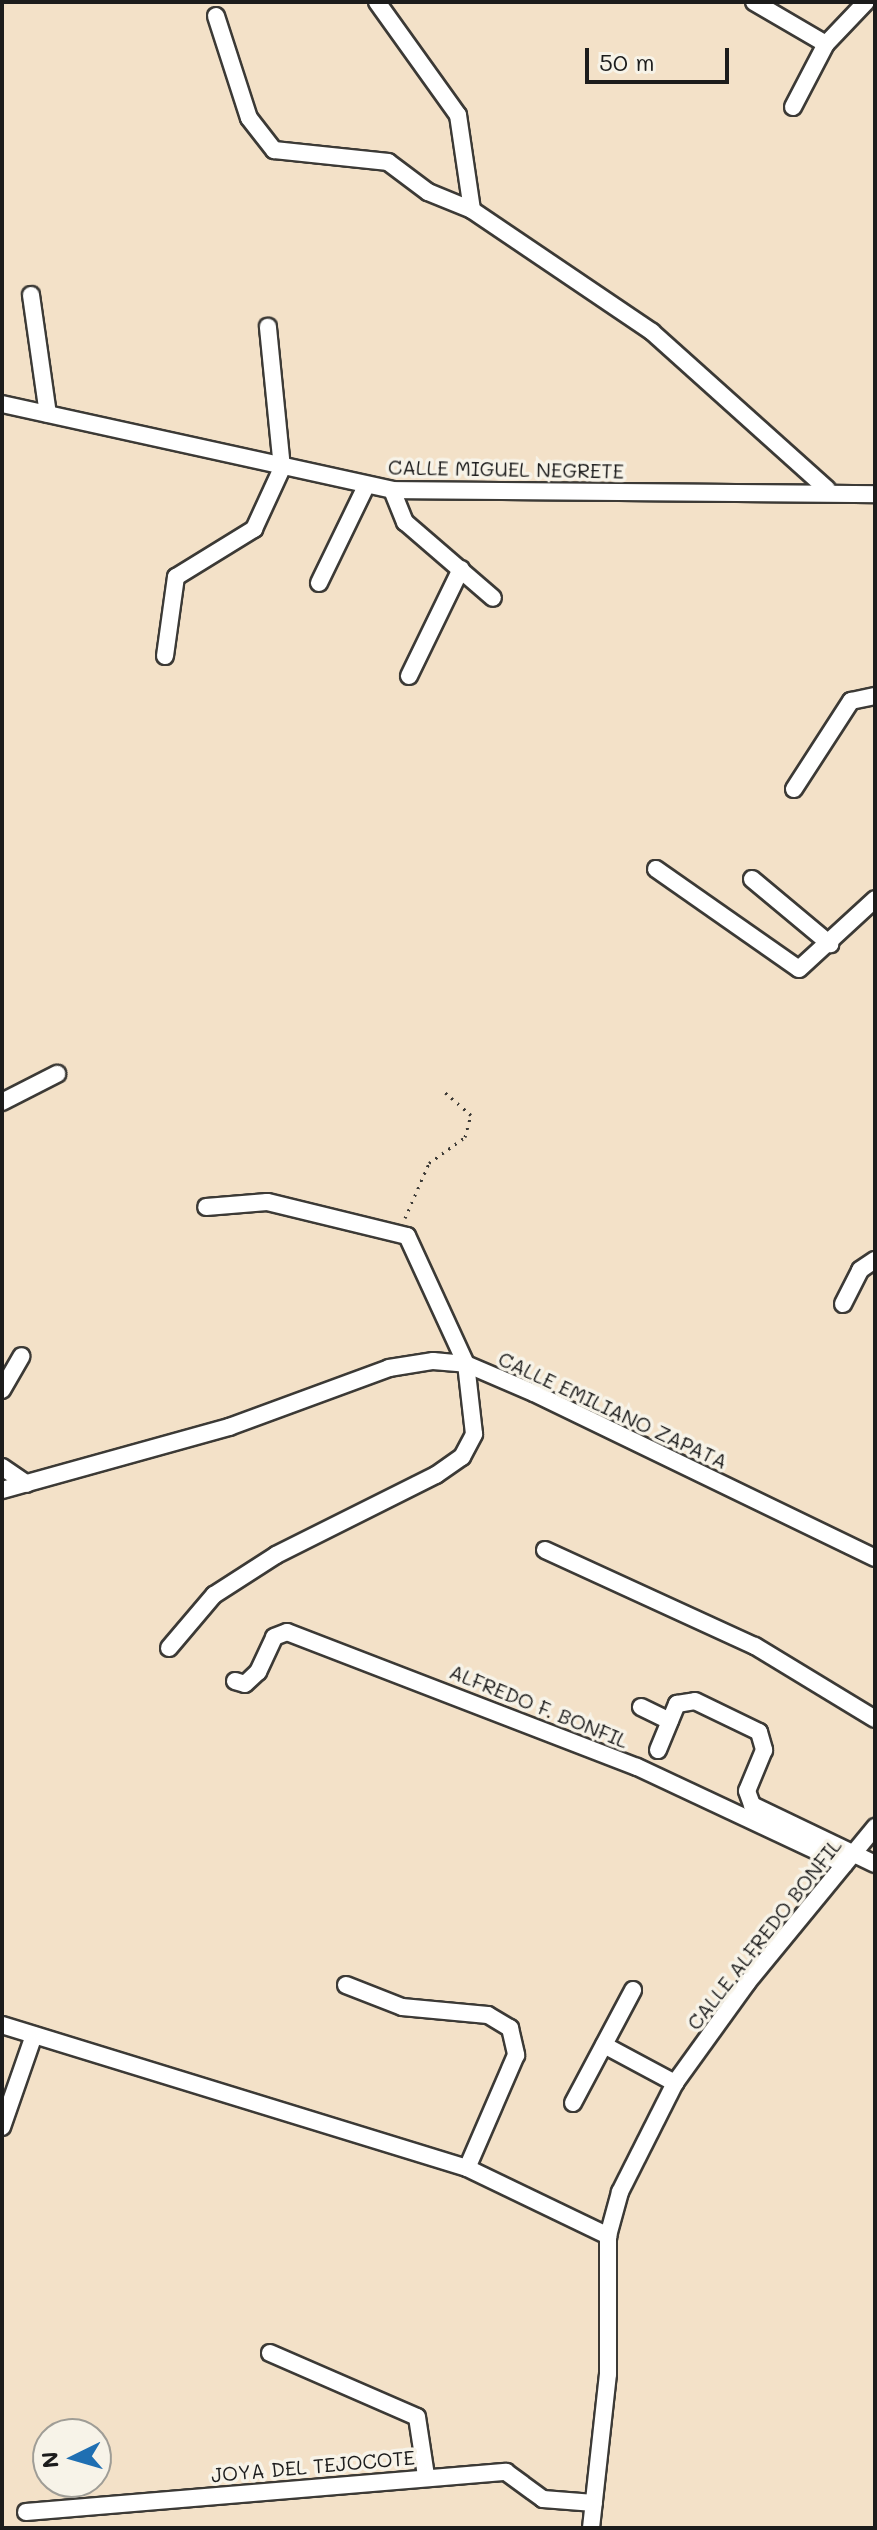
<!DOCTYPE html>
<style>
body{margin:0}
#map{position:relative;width:877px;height:2530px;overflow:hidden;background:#f3e1c8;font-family:Mali,sans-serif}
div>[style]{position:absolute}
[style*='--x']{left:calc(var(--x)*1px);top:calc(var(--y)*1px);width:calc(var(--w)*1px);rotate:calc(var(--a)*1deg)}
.path>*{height:3px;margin-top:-1.5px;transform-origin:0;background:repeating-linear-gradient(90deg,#3c3a36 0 2px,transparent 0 8px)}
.roads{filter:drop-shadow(2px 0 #3c3a36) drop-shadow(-2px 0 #3c3a36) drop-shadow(0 2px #3c3a36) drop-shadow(0 -2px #3c3a36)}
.street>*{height:16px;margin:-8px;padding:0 8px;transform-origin:8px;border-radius:8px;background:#fff}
span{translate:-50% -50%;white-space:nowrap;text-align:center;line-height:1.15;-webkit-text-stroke:7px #f7f3e8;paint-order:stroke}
.street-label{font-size:20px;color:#1c1c1c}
.frame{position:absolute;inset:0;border:4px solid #1c1c1c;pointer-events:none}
.north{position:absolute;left:32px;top:2418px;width:80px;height:80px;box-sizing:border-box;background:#f7f3e8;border:2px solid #9f9d96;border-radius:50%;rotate:265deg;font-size:22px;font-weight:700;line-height:32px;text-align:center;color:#1c1c1c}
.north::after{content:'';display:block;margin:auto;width:28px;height:36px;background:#1f6fb2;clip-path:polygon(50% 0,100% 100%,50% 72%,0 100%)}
.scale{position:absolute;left:585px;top:48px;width:144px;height:36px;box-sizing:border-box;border:4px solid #1c1c1c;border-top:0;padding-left:10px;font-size:24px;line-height:28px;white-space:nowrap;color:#1c1c1c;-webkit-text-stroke:6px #f7f3e8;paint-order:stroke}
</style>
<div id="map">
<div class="path">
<div style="--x:405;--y:1218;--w:60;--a:-66.4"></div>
<div style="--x:429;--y:1163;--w:44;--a:-35.8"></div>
<div style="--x:465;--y:1137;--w:23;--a:-75"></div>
<div style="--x:471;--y:1115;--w:37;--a:-139"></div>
</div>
<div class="roads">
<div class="street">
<div style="--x:377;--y:2;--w:139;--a:54.4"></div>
<div style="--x:458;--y:115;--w:96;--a:81.6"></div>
<div style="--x:472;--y:210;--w:217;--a:34.1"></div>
<div style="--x:652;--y:332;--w:235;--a:41.9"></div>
<div style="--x:754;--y:2;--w:83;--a:30.3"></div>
<div style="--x:216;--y:16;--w:107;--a:72.1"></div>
<div style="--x:249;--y:118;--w:41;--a:52"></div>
<div style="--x:274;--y:150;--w:115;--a:6"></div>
<div style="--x:388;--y:162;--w:50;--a:36.9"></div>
<div style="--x:428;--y:192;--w:48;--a:22.2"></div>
<div style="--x:793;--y:107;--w:71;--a:-62.4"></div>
<div style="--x:826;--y:44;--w:58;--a:-46.4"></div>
<div style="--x:31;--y:295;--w:120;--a:81.9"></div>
<div style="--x:2;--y:404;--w:399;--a:12.4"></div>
<div style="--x:392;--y:490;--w:483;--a:0.5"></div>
<div style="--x:392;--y:490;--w:35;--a:68"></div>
<div style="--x:405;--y:522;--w:116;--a:40.8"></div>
<div style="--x:319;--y:583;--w:108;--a:-64.1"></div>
<div style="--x:165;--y:656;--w:80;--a:-82.1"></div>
<div style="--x:176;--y:577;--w:92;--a:-31.6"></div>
<div style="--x:254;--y:529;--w:67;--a:-65.3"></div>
<div style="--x:282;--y:468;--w:142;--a:-95.7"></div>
<div style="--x:409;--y:676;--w:119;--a:-64.1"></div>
<div style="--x:794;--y:789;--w:105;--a:-57.1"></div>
<div style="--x:851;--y:701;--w:25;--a:-12"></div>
<div style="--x:656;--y:869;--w:174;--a:35"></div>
<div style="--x:799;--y:969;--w:103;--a:-42.6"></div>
<div style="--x:752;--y:879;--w:102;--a:39.8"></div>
<div style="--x:2;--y:1102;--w:62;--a:-27"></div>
<div style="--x:843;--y:1304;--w:38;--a:-63"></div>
<div style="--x:860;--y:1270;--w:18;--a:-34"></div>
<div style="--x:2;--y:1390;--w:39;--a:-60"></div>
<div style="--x:2;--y:1467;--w:30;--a:34"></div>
<div style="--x:2;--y:1490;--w:236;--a:-15.5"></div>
<div style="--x:229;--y:1427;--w:171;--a:-20.2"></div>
<div style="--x:389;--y:1368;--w:45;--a:-9"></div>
<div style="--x:433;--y:1361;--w:33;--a:5"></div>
<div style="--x:466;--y:1364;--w:74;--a:23.1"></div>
<div style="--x:534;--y:1393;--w:379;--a:25.8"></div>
<div style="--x:545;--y:1550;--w:231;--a:24.6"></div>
<div style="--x:755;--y:1646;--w:140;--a:31.3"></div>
<div style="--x:169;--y:1648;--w:70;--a:-49.7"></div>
<div style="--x:214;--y:1595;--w:74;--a:-32.8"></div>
<div style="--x:276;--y:1555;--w:179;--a:-26.6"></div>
<div style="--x:436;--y:1475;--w:32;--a:-35"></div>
<div style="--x:462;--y:1457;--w:26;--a:-62"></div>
<div style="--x:474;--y:1434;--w:70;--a:-96.5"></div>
<div style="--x:466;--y:1364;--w:141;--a:-114.7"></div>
<div style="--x:407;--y:1236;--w:144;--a:-166.3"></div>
<div style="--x:267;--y:1202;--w:61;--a:175.3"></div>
<div style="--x:235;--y:1681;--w:10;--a:17"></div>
<div style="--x:245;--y:1684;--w:18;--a:-43"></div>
<div style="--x:258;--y:1672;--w:38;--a:-65"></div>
<div style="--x:274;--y:1637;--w:14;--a:-21"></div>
<div style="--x:287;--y:1632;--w:375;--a:21.1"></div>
<div style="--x:637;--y:1767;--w:229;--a:25.1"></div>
<div style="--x:641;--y:1707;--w:32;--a:26"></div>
<div style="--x:658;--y:1750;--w:50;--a:-67.6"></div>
<div style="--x:677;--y:1704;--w:18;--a:-9"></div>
<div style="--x:695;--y:1701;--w:71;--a:25.8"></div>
<div style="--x:759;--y:1732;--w:19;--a:74"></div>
<div style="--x:764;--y:1750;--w:44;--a:112.5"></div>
<div style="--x:747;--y:1791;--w:15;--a:70"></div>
<div style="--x:752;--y:1805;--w:136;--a:25.6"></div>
<div style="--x:346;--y:1985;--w:60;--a:21.4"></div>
<div style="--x:402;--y:2007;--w:86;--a:5.3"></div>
<div style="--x:488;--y:2015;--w:26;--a:31"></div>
<div style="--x:510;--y:2028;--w:28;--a:77"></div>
<div style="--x:516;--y:2055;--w:123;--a:113.4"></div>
<div style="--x:2;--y:2025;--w:486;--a:17.1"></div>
<div style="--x:467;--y:2168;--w:157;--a:25.7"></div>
<div style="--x:604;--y:2045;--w:81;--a:28.2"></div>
<div style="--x:573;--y:2103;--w:128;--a:-62"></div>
<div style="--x:2;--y:2127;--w:97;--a:-70.8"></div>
<div style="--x:270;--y:2353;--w:160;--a:23.5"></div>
<div style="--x:417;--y:2417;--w:60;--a:81.3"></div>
<div style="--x:26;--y:2512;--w:482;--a:-4.8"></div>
<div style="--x:506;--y:2472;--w:46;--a:36.1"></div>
<div style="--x:543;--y:2499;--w:51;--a:4.5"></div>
<div style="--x:591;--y:2528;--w:155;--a:-83.7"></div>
<div style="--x:608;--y:2374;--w:138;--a:-90"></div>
<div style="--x:608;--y:2236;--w:46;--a:-74.7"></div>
<div style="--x:620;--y:2192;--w:122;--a:-63.2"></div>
<div style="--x:675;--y:2083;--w:123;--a:-54.2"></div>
<div style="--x:747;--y:1983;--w:202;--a:-50.6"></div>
</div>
</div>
<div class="street-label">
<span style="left:506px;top:469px;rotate:1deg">CALLE MIGUEL NEGRETE</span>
<span style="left:613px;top:1410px;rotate:25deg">CALLE EMILIANO ZAPATA</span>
<span style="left:539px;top:1706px;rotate:22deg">ALFREDO F. BONFIL</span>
<span style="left:764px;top:1934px;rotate:-52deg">CALLE ALFREDO BONFIL</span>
<span style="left:313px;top:2466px;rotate:-5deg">JOYA DEL TEJOCOTE</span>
</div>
<div class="frame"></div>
<div class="north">N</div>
<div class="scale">50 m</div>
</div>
